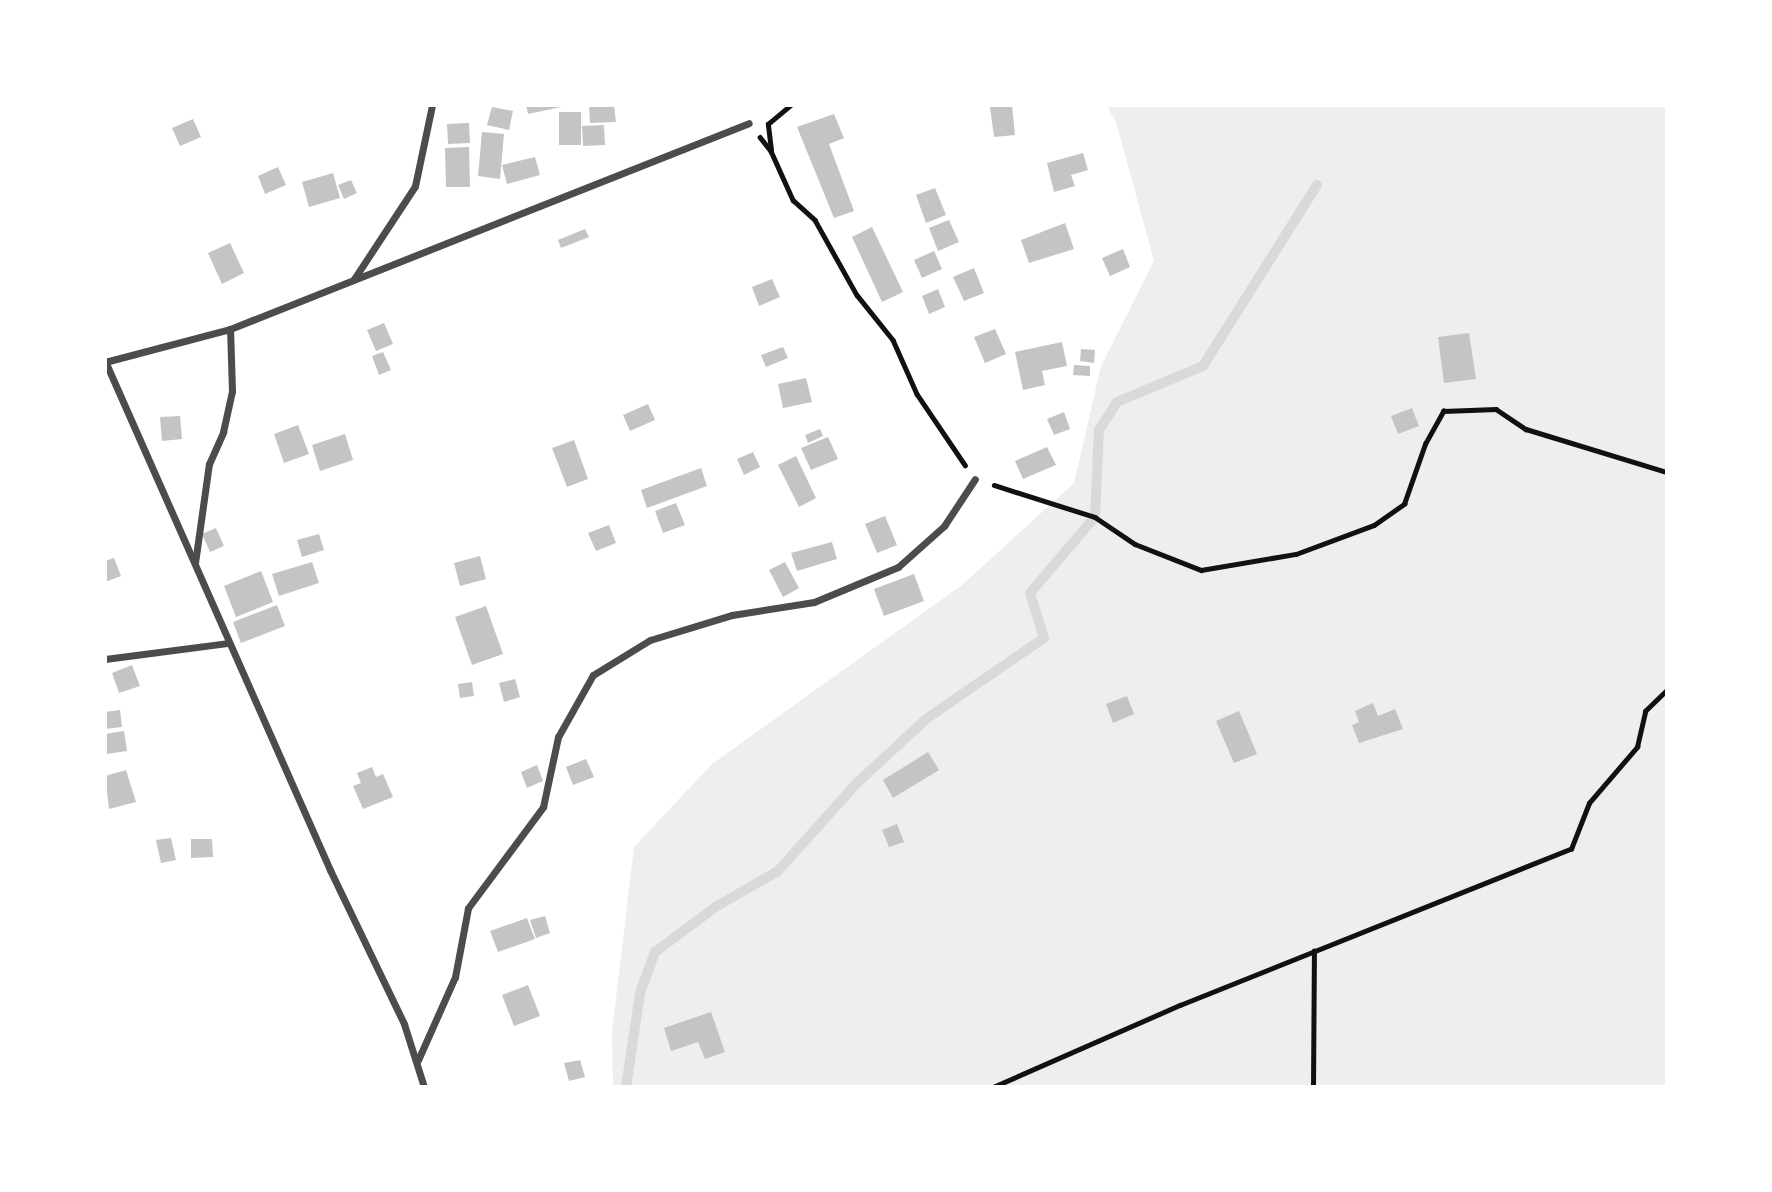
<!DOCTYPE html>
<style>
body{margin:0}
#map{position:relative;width:1772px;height:1192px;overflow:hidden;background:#fff;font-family:"Fira Sans",sans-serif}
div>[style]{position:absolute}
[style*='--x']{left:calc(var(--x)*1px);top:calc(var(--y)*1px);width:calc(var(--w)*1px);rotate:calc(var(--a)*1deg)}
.green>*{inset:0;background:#eee}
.stream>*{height:10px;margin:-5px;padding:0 5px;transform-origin:5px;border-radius:5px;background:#d9d9d9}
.building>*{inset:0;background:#c4c4c4}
.path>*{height:4.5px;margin:-2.25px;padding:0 2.25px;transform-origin:2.25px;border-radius:2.25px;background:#111}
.minor>*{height:7px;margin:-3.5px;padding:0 3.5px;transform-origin:3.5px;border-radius:3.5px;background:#4c4c4c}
span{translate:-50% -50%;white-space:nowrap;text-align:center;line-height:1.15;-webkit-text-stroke:7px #fff;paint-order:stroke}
.frame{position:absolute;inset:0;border:107px solid #fff;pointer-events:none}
</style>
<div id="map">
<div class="green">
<div style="clip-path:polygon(1106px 105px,1667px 105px,1667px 1087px,613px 1087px,612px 1032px,634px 847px,712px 764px,962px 585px,1074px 483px,1101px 366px,1154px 261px,1116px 122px)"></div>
</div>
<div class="stream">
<div style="--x:626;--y:1087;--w:95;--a:-81.5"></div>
<div style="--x:640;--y:993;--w:44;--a:-69.9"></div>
<div style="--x:655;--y:952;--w:77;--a:-36.6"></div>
<div style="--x:717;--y:906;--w:70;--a:-29.8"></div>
<div style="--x:778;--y:871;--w:118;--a:-48.1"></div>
<div style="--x:857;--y:783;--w:94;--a:-42.8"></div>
<div style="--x:926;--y:719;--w:143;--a:-34.5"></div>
<div style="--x:1044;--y:638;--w:47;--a:-107.3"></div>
<div style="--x:1030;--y:593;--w:100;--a:-49.5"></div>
<div style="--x:1095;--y:517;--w:87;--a:-87.4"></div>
<div style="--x:1099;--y:430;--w:33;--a:-57"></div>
<div style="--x:1117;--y:402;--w:93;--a:-22.7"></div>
<div style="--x:1203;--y:366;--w:214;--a:-57.8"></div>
</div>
<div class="building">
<div style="clip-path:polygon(526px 105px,566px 105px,566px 106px,528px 114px)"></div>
<div style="clip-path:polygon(589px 105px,614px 105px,616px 122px,590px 123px)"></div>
<div style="clip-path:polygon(1012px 105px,1015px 135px,994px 137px,990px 107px)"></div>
<div style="clip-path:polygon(492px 107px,513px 111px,509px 130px,487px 125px)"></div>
<div style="clip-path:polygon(559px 112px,581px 112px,581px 145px,559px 145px)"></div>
<div style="clip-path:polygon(834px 114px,844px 138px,829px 144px,854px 211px,834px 218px,797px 127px)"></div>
<div style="clip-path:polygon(193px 119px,201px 137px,180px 146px,172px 128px)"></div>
<div style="clip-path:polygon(469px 123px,470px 143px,448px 144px,447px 124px)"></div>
<div style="clip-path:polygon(604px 125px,605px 145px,583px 146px,582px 126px)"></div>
<div style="clip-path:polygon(482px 132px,504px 134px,500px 179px,478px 176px)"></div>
<div style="clip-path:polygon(469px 147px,470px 187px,446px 187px,445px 148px)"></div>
<div style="clip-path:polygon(1083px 153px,1088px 170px,1071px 175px,1075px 186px,1054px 192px,1047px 163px)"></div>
<div style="clip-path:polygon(535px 157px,540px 175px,507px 184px,502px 165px)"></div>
<div style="clip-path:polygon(278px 167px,286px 185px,265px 194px,258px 176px)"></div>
<div style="clip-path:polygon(333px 173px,340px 198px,309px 207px,302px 182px)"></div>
<div style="clip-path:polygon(351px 180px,357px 193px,344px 199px,338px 185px)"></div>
<div style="clip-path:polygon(935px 188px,946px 215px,926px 223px,916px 195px)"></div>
<div style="clip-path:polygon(949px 220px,959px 242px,938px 251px,929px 228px)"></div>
<div style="clip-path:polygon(1065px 223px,1074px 249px,1029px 263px,1021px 240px)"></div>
<div style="clip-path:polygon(872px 227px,903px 292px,882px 302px,852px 237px)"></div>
<div style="clip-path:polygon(585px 229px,589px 237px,561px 248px,558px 240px)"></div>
<div style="clip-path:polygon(230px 243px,244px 273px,222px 284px,208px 253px)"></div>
<div style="clip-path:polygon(1123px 249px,1130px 267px,1110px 276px,1102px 258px)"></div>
<div style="clip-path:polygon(934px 251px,942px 269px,922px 278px,914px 260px)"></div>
<div style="clip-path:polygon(974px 268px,984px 293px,964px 301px,953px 277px)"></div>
<div style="clip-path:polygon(772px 279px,780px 297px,759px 306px,752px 287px)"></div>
<div style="clip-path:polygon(938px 289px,945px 307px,929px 314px,922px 296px)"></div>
<div style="clip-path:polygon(384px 323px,393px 344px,376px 351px,367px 330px)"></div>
<div style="clip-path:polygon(995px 329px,1006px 354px,985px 363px,974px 337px)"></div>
<div style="clip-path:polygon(1469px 333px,1476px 379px,1444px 383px,1438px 337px)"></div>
<div style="clip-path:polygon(1062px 342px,1067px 366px,1042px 371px,1045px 385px,1023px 390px,1015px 352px)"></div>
<div style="clip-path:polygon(783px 347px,788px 358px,766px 367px,761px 355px)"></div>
<div style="clip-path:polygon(1081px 349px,1095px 350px,1094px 363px,1080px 361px)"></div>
<div style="clip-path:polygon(383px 352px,391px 370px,379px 375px,372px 356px)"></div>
<div style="clip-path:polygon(1074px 365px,1090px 366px,1090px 376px,1073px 375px)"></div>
<div style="clip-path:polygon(806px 378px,812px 402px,783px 408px,778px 384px)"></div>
<div style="clip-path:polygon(648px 404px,655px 420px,630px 431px,623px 415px)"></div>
<div style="clip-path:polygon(1412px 408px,1419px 426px,1398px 434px,1391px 416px)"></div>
<div style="clip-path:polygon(1064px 412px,1070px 429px,1054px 435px,1047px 419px)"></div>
<div style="clip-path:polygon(180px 416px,182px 439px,162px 441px,160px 417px)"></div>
<div style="clip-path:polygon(298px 425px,309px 454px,284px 463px,274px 434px)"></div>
<div style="clip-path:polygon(820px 429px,823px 436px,808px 443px,805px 435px)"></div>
<div style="clip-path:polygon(345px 434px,353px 460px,320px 471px,312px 445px)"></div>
<div style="clip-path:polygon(828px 437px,838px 459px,811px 470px,801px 448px)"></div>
<div style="clip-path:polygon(574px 440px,588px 479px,567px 487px,552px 448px)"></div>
<div style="clip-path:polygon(1047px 447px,1056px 465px,1023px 479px,1015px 461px)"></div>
<div style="clip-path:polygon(753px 452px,760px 467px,744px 475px,737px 459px)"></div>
<div style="clip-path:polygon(796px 456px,816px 498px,799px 507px,778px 465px)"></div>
<div style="clip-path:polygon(701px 468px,707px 486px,647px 508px,641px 490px)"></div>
<div style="clip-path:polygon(676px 503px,685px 525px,663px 533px,655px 511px)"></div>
<div style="clip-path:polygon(885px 516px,897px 545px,877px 553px,865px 524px)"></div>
<div style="clip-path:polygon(609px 525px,616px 543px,596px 551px,588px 533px)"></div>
<div style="clip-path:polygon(216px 528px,224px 546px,210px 552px,202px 534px)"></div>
<div style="clip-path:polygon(319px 534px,324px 550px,302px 557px,297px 540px)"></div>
<div style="clip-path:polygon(832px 542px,837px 559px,797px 571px,791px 553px)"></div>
<div style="clip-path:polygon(480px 556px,486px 579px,460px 586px,454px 563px)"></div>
<div style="clip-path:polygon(114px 558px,121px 576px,105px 582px,105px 561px)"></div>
<div style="clip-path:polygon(312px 562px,319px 583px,279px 596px,272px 574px)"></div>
<div style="clip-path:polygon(785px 562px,799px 588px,783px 597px,769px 570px)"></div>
<div style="clip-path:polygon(261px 571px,273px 602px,236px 617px,224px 586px)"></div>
<div style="clip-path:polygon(914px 574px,924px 601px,884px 616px,874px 589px)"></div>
<div style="clip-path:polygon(277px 605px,285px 626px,241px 643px,233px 622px)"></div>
<div style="clip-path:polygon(486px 606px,503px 654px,472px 665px,455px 617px)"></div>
<div style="clip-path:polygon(132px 665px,140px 686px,119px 693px,112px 673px)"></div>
<div style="clip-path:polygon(515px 679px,520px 697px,504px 702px,499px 683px)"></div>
<div style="clip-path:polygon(472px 682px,474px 696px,460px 698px,458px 684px)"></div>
<div style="clip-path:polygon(1127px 696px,1134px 714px,1113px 723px,1106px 704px)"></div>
<div style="clip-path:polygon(1373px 703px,1378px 716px,1395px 709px,1403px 729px,1359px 743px,1352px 725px,1359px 722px,1355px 711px)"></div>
<div style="clip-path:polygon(120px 710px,122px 727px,105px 729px,105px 712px)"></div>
<div style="clip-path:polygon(1239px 711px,1257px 754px,1234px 763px,1216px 721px)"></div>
<div style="clip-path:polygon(124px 731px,127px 751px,106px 754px,105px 734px)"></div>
<div style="clip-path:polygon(928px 752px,939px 770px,893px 798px,883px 780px)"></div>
<div style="clip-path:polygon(586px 759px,594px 777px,573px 785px,566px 767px)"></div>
<div style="clip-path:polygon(537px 765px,543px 781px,527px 788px,521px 772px)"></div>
<div style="clip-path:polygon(372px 767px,376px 777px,383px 774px,393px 797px,363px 809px,353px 786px,361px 783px,357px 773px)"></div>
<div style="clip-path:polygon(126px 770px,136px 802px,109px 809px,105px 776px)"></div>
<div style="clip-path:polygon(897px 824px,904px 842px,889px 847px,882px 830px)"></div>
<div style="clip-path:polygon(171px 838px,176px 860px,161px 863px,156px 840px)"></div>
<div style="clip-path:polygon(191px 839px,212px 839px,213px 857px,191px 858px)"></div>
<div style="clip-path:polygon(545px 916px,550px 933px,536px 938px,530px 920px)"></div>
<div style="clip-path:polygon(527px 918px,535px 939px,498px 952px,490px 931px)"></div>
<div style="clip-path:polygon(528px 985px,540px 1016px,514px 1026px,502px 995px)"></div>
<div style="clip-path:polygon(711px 1012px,725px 1052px,705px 1059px,698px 1042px,671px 1051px,664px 1028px)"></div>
<div style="clip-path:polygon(580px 1060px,585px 1077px,569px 1081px,564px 1063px)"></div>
</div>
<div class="path">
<div style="--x:760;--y:137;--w:18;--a:52"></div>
<div style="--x:771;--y:151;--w:54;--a:65.8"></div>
<div style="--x:793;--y:200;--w:30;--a:42"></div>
<div style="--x:815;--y:220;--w:86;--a:60.8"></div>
<div style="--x:857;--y:295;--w:58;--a:51.3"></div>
<div style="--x:893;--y:340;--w:59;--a:66"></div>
<div style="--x:917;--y:394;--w:86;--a:55.9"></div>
<div style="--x:771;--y:150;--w:26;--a:-97"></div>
<div style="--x:768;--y:124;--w:30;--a:-40"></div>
<div style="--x:994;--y:485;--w:106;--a:17.6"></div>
<div style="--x:1095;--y:517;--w:48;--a:34"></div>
<div style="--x:1135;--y:544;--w:71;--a:21.5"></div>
<div style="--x:1201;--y:570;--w:96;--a:-9.6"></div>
<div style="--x:1296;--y:554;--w:83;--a:-20.4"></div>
<div style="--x:1374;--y:525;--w:37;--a:-35"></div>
<div style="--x:1404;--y:504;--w:64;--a:-70.7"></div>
<div style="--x:1425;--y:444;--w:38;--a:-61"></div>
<div style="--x:1443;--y:411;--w:53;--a:-2.2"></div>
<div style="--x:1496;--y:409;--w:36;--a:34"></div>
<div style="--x:1526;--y:429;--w:147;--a:17"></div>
<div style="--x:993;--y:1087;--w:204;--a:-23.7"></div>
<div style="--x:1180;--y:1005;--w:421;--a:-21.8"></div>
<div style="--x:1571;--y:849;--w:49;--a:-68.6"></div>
<div style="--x:1589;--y:803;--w:74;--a:-49.4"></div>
<div style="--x:1637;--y:747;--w:37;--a:-77"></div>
<div style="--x:1645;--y:711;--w:30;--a:-44"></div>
<div style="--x:1313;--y:1087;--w:136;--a:-89.6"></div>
</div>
<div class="minor">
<div style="--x:354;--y:279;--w:111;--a:-56.7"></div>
<div style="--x:415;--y:186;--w:83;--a:-78.1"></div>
<div style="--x:105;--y:361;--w:557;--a:66.15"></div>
<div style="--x:330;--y:870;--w:171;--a:64.3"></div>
<div style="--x:404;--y:1024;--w:66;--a:72.4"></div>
<div style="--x:105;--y:362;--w:129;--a:-14.8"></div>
<div style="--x:230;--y:329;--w:558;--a:-21.65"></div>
<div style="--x:195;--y:563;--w:100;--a:-82"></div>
<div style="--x:209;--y:464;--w:35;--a:-66"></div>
<div style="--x:223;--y:432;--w:42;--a:-77.6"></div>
<div style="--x:232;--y:391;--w:62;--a:-91.8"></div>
<div style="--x:105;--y:659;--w:125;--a:-7.4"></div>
<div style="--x:418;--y:1060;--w:91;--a:-66"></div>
<div style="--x:455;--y:977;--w:70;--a:-79.3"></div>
<div style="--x:468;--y:908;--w:126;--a:-53.4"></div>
<div style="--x:543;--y:807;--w:72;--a:-77.9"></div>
<div style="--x:558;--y:737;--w:71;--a:-60.6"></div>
<div style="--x:593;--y:675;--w:67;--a:-31.6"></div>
<div style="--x:650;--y:640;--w:86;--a:-17"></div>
<div style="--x:732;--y:615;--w:83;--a:-9"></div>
<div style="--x:814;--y:602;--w:91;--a:-22.6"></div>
<div style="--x:898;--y:567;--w:62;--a:-41.7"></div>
<div style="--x:944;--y:526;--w:56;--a:-56.6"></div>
</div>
<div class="frame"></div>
</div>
